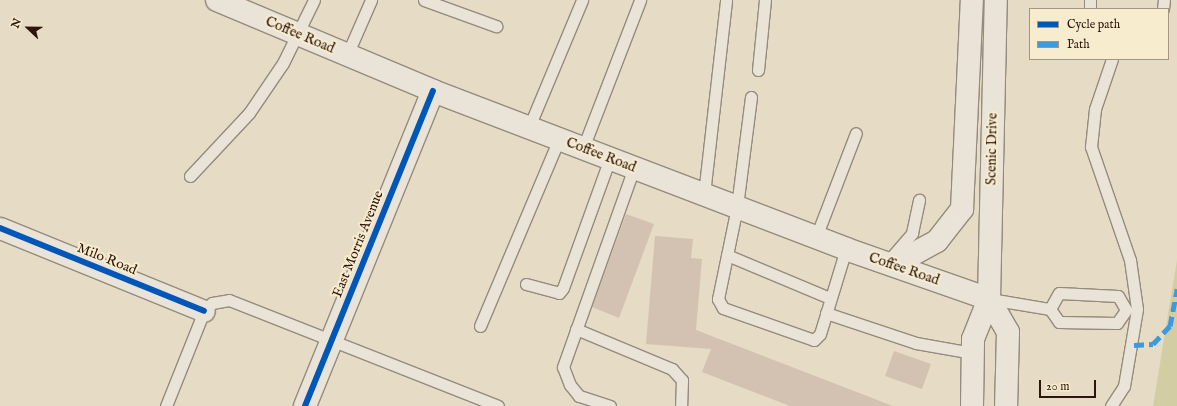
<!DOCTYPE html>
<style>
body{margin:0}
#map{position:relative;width:1177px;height:406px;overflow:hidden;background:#e6dbc4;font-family:"IM FELL English",serif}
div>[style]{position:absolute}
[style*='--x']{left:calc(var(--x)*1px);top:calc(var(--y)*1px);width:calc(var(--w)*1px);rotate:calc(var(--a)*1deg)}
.green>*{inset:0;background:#d3cda3}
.building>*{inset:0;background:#d3c2b1}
.roads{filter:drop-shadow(1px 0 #948b7d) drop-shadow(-1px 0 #948b7d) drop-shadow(0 1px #948b7d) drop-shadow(0 -1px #948b7d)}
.service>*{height:11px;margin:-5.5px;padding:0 5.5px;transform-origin:5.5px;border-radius:5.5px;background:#eae4d8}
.minor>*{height:21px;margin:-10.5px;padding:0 10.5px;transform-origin:10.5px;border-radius:10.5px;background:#eae4d8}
.tertiary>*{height:22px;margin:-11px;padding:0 11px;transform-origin:11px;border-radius:11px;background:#eae4d8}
.secondary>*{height:22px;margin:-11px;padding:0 11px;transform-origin:11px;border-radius:11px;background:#eae4d8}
.quiet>*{height:5px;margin-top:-2.5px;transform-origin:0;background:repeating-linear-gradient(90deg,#3d9ade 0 10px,transparent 0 15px)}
.cycleway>*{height:6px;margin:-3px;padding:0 3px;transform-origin:3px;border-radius:3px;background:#0057b8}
span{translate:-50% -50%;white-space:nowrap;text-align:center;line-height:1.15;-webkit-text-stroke:4px #f8eccf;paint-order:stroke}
.street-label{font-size:14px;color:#2c160c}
.legend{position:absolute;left:1029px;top:8px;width:140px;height:52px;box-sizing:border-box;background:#f8eccf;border:1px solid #a69681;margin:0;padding:5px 7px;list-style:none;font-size:12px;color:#2c160c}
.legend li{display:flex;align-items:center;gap:8px;height:20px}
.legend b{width:20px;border:1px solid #a69681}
.north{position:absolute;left:8px;top:8px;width:40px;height:40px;-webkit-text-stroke:3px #f8eccf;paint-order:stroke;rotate:292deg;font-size:11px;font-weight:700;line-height:16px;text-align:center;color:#2c160c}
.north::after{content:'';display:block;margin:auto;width:14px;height:18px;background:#2c160c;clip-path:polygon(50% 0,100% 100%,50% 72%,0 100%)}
.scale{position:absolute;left:1039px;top:380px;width:57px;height:18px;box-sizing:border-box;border:2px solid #2c160c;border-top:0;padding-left:5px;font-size:12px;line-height:14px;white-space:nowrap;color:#2c160c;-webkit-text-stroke:3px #f8eccf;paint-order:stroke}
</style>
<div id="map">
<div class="green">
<div style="clip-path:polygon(1177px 260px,1177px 406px,1153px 406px)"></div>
</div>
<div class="building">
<div style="clip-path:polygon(626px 214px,654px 224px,619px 318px,592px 307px)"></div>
<div style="clip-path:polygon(655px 236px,693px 239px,691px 258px,702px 259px,696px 330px,893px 406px,790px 406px,702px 372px,711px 349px,646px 344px)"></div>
<div style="clip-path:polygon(894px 351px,931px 364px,922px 389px,885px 376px)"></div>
</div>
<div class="roads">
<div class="service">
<div style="--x:424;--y:0;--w:77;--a:19.9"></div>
<div style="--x:1090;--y:0;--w:9;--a:90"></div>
<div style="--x:1163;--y:9;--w:9;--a:-84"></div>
<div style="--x:347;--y:55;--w:60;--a:-66.4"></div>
<div style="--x:758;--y:70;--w:70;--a:-84.3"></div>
<div style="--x:751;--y:97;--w:111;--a:97.3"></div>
<div style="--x:737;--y:207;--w:94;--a:101.7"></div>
<div style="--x:718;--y:299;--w:10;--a:61"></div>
<div style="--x:723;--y:308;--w:96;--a:19.4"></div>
<div style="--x:814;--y:340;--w:8;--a:-45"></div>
<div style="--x:820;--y:334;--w:89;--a:-73"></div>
<div style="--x:529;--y:127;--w:138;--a:-67.3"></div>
<div style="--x:583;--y:148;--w:159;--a:-68.9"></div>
<div style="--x:190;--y:176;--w:86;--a:-46.9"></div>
<div style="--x:249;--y:113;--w:60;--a:-55.8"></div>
<div style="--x:283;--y:63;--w:70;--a:-63.8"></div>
<div style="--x:704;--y:194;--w:195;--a:-83.5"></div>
<div style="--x:816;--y:237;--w:111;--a:-69"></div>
<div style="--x:727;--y:255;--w:112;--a:22.7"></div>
<div style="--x:888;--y:261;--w:37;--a:-49"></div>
<div style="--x:912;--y:233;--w:34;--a:-78"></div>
<div style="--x:526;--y:284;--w:34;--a:15"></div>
<div style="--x:559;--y:293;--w:6;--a:-51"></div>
<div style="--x:563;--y:288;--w:138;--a:-70.1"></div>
<div style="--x:990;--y:299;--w:61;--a:9.5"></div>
<div style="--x:1050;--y:309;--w:16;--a:55"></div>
<div style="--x:1059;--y:322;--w:58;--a:1"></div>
<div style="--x:1117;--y:323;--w:16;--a:-55"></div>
<div style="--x:1050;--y:309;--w:18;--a:-61"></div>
<div style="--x:1059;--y:293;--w:59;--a:2.9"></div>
<div style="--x:1118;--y:296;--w:16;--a:60"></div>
<div style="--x:826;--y:313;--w:95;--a:18.4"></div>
<div style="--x:916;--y:343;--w:58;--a:10"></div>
<div style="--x:480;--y:326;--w:203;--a:-67.1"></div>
<div style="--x:576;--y:329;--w:104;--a:22.6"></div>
<div style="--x:672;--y:369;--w:15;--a:48"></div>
<div style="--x:682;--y:380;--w:26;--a:92"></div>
<div style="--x:166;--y:406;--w:102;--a:-68.2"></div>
<div style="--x:204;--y:311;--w:11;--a:-45"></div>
<div style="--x:212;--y:303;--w:17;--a:-10"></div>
<div style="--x:229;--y:300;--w:289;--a:21.5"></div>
<div style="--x:610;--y:406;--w:33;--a:-162"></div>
<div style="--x:579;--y:396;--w:14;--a:-129"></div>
<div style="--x:570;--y:385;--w:19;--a:-111"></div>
<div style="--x:563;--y:367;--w:211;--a:-70.4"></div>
<div style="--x:1111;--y:406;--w:24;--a:-57"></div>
<div style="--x:1124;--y:386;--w:78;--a:-80.4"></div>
<div style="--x:1137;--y:309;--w:49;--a:-98.1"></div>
<div style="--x:1130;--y:260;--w:120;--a:-109"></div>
<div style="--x:1091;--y:147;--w:38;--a:-84"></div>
<div style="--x:1095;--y:109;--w:53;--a:-71.2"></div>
</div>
<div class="minor">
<div style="--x:0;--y:228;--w:220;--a:22.1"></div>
</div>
<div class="tertiary">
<div style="--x:305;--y:406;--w:340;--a:-67.9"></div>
</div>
<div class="secondary">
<div style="--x:217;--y:0;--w:234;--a:22.8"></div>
<div style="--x:433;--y:91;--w:442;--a:20.9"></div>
<div style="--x:846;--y:249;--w:151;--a:19.3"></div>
<div style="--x:893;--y:265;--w:50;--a:-28.6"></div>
<div style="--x:937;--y:241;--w:41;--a:-52"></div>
<div style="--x:962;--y:209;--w:209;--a:-87.3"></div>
<div style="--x:989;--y:299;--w:38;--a:60"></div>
<div style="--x:1008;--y:332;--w:74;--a:91.5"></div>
<div style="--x:972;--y:406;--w:67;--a:-89.1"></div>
<div style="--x:973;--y:339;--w:43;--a:-68.2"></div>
<div style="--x:989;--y:299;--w:299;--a:-88.7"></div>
</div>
</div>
<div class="quiet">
<div style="--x:1134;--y:345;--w:19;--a:-3"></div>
<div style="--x:1153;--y:344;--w:25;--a:-47"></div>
<div style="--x:1170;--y:326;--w:38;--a:-79"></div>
</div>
<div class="cycleway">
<div style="--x:0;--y:228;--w:220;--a:22.1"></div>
<div style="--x:305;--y:406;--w:340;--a:-67.9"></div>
</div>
<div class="street-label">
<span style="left:300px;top:35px;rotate:23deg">Coffee Road</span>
<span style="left:992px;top:149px;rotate:-89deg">Scenic Drive</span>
<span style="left:601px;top:155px;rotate:21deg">Coffee Road</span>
<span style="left:358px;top:244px;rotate:-68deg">East Morris Avenue</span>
<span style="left:107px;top:259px;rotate:22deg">Milo Road</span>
<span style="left:904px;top:269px;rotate:19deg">Coffee Road</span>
</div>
<ul class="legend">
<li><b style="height:5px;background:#0057b8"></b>Cycle path</li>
<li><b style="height:5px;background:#3d9ade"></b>Path</li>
</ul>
<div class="north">N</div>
<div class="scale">20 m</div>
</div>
